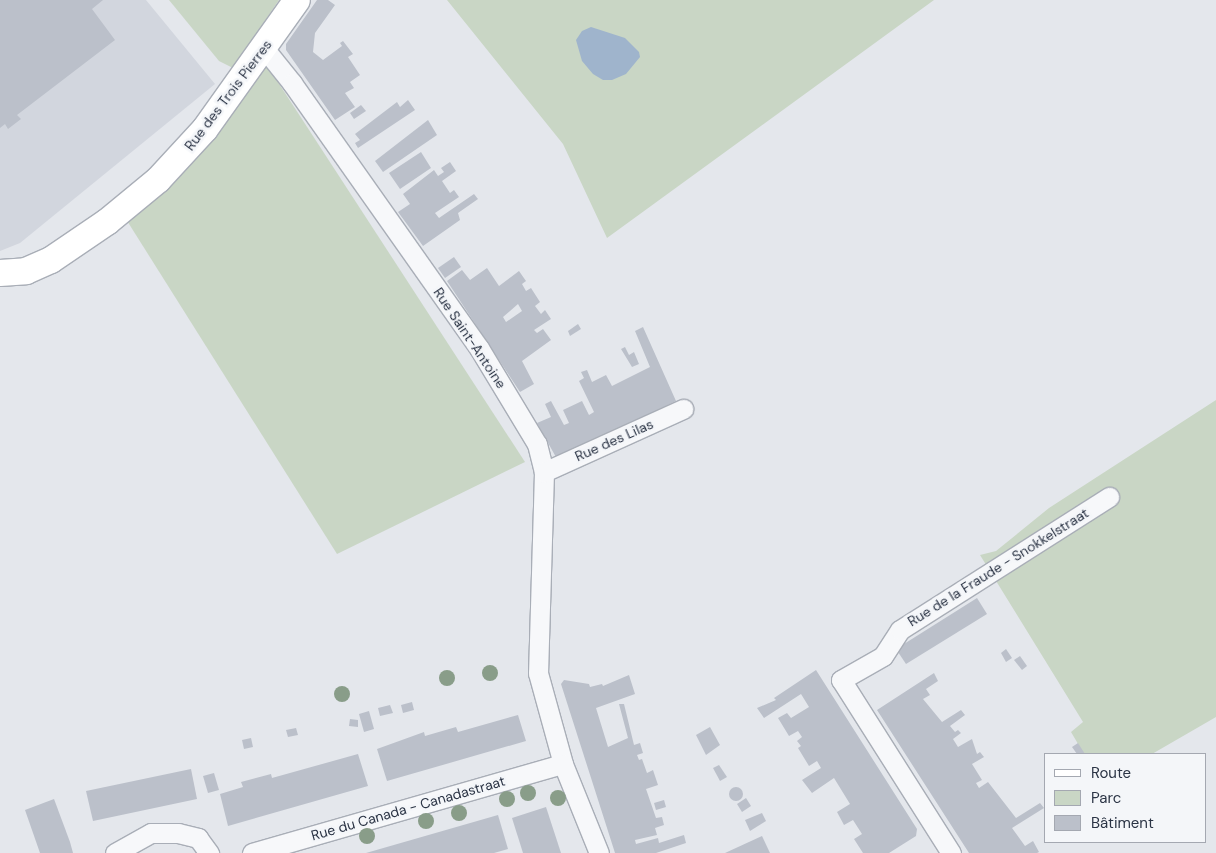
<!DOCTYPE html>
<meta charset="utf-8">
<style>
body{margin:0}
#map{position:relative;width:1216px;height:853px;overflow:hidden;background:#e4e7ec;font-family:"DM Sans",sans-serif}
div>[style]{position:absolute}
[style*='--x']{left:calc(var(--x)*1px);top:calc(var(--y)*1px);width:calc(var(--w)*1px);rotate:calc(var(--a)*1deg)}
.built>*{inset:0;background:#d2d6de}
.green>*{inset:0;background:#c9d6c5}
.water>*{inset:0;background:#9fb4cc}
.building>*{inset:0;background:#bbc0ca}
.round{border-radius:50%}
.roads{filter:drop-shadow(1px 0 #a9aeb7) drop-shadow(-1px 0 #a9aeb7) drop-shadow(0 1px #a9aeb7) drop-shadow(0 -1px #a9aeb7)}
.street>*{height:19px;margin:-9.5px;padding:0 9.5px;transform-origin:9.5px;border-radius:9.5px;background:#f7f8fa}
.secondary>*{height:26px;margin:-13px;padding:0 13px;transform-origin:13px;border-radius:13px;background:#fff}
.trees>*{width:16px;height:16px;margin:-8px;border-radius:50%;background:#899d89}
span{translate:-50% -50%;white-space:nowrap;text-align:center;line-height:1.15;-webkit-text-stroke:5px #f4f6f9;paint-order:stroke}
.street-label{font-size:14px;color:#2b3445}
.legend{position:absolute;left:1044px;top:753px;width:162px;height:90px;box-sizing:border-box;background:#f4f6f9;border:1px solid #a4a8b1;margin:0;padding:6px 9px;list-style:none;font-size:15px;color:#2b3445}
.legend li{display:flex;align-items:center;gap:10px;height:25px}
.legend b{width:25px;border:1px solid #a4a8b1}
</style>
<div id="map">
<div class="built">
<div style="clip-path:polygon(0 0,146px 0,215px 84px,20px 243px,0 251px)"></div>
</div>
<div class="green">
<div style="clip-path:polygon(169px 0,279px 0,233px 68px,219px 61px)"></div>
<div style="clip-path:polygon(447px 0,934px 0,607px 238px,563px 144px)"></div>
<div style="clip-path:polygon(261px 61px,272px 73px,525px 462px,337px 554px,124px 216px)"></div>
<div style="clip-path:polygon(1216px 400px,1216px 717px,1152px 754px,1084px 754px,1071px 732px,1083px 722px,980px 555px,996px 551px,1049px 508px)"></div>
</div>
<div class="water">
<div style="clip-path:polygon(591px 27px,625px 38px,639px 52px,640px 57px,626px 74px,612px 80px,603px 80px,593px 74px,582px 61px,576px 40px,582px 31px)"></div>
</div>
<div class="building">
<div style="clip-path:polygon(0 0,103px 0,92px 9px,115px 40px,17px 115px,21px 119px,8px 129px,5px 124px,0 128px)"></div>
<div style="clip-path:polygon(317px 0,328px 0,335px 5px,315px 33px,313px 52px,323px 60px,342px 46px,340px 43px,343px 41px,353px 54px,348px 57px,360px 75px,350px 82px,354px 88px,345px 93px,355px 107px,335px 120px,286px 50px,286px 44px)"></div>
<div style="clip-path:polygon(408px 100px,415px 110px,358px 148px,355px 143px,360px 140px,355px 134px,397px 102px,400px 107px)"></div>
<div style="clip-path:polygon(361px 105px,366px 111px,354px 119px,350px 113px)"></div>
<div style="clip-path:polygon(428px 120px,437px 135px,383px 172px,375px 161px)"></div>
<div style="clip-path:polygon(421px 152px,431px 168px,400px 189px,389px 173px)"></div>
<div style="clip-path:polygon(450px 162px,456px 171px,442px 181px,450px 193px,454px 190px,459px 197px,435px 213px,439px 218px,474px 194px,478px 199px,458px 213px,460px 220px,423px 246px,398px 212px,410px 204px,403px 194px,434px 170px,438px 176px,444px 172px,441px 168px)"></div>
<div style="clip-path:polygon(454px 257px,461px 267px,445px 278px,438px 268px)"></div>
<div style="clip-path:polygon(evenodd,487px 268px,499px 286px,519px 271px,526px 281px,522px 284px,526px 291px,531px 288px,540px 302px,535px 306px,541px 314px,545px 310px,551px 319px,534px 330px,537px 333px,543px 329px,551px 340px,522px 361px,534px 384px,520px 392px,447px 281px,462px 270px,470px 280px,487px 268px,518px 304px,522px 311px,506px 322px,503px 317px,518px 304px)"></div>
<div style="clip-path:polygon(578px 324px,581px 329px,570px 336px,568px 331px)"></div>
<div style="clip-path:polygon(643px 327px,676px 401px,557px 459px,537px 423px,551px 417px,545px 404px,551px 401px,564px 425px,569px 423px,563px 410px,582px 401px,589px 415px,594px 412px,579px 381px,584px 378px,581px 372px,587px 370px,592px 382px,606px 375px,612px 386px,650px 367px,635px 331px)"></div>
<div style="clip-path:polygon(625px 347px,629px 355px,634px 352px,639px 364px,632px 367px,621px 349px)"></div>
<div style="clip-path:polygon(977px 598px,987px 614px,906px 664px,896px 649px)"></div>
<div style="clip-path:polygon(1006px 649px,1012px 658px,1006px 662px,1001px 653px)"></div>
<div style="clip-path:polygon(1020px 656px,1027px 666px,1022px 670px,1014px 660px)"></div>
<div style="clip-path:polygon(816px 670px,917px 829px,916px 836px,889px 853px,863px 853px,854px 839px,862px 834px,853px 820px,844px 825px,837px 812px,850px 804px,834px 778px,812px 793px,802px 780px,821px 768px,817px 761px,809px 766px,798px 748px,801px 746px,797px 741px,802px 737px,798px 731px,789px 736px,778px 718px,787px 713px,791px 718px,809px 707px,801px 694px,764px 718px,757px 708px,776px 700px,774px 698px)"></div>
<div style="clip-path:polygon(934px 673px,938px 681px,926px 689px,930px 695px,923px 699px,942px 722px,961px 710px,965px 715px,950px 726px,955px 732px,958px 730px,961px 733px,953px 739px,958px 747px,972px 739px,977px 754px,980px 752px,984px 757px,972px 764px,982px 780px,976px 783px,979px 788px,988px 782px,1016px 818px,1040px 803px,1044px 808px,1012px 828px,1025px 846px,1033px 841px,1039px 852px,1037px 853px,969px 853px,877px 710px)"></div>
<div style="clip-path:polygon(629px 675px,635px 694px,596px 708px,608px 747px,628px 738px,619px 704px,624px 704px,634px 745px,640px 743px,643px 753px,637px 755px,639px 760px,642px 759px,647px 773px,653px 770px,658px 785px,646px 789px,656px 818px,662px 817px,664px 825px,655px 828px,657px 835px,635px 840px,636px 844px,658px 838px,659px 843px,684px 835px,686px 843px,656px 853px,615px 853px,561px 684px,564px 680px,589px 684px,590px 687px,602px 684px,603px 686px)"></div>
<div style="clip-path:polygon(412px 702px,414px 710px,403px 713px,401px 705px)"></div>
<div style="clip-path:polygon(390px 705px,393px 713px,380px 716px,378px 708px)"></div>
<div style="clip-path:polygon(369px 711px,374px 729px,364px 732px,359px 714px)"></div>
<div style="clip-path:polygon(518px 715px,526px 741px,387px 781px,377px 749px,424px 732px,425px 736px,456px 727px,458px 732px)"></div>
<div style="clip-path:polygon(350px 719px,358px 720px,358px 727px,349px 726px)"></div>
<div style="clip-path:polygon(710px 727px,720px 745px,706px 755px,696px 735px)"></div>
<div style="clip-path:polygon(296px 728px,298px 735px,288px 737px,286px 730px)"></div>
<div style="clip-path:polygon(251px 738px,253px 747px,244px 749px,242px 740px)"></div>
<div style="clip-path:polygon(1078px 743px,1085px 754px,1077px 754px,1072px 747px)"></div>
<div style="clip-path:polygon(358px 754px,368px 786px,228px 826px,220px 794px,243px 787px,241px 782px,271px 774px,272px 778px)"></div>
<div style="clip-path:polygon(719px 765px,727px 777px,720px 781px,713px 768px)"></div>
<div style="clip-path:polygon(191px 769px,197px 799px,93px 821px,86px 791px)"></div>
<div style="clip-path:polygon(214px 773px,219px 790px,208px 793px,203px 776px)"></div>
<div class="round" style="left:729px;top:787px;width:14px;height:14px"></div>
<div style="clip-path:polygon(746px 798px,751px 806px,742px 812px,737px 804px)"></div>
<div style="clip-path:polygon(54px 799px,70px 842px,73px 853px,40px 853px,25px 810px)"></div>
<div style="clip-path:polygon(664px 800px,666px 807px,656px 810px,654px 803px)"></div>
<div style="clip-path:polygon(546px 807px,561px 853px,523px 853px,512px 818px)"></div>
<div style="clip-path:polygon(762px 813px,766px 821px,750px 831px,745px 820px)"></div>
<div style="clip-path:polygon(498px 815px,508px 849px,494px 853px,366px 853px)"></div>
<div style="clip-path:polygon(762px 836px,770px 853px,725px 853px)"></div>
</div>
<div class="roads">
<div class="street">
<div style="--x:264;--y:48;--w:45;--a:51.3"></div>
<div style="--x:292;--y:83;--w:324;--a:54.8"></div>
<div style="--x:479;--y:348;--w:112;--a:58.9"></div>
<div style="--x:537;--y:444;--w:29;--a:76"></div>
<div style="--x:544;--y:472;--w:201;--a:91.7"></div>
<div style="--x:538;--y:673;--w:94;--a:74.6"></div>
<div style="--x:563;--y:764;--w:96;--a:68"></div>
<div style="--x:544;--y:472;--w:153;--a:-24.4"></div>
<div style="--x:115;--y:853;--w:41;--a:-29.1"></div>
<div style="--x:151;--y:833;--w:27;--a:0"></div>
<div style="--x:178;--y:833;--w:21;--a:14"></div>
<div style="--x:198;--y:838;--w:19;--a:54"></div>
<div style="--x:252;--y:853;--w:323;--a:-16"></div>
<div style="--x:951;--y:853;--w:205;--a:-122.4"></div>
<div style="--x:841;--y:680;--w:48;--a:-29.7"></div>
<div style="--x:883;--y:656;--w:31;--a:-57"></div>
<div style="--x:900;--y:630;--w:248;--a:-32.5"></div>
</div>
<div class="secondary">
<div style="--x:0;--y:273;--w:26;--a:-4"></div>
<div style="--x:26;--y:271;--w:27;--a:-24"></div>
<div style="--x:51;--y:260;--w:68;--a:-34.2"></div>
<div style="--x:107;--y:222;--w:66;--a:-39.5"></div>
<div style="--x:158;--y:180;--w:69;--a:-47.3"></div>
<div style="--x:205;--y:129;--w:158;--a:-54.5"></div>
</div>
</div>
<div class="trees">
<div style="left:490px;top:673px"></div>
<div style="left:447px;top:678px"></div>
<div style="left:342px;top:694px"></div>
<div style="left:528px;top:793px"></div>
<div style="left:558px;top:798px"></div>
<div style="left:507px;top:799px"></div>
<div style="left:459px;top:813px"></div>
<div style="left:426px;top:821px"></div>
<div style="left:367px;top:836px"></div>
</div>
<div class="street-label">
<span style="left:228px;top:95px;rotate:-53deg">Rue des Trois Pierres</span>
<span style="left:470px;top:338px;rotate:56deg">Rue Saint-Antoine</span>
<span style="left:614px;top:440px;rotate:-24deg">Rue des Lilas</span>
<span style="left:998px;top:567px;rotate:-32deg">Rue de la Fraude - Snokkelstraat</span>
<span style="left:408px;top:808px;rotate:-16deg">Rue du Canada - Canadastraat</span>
</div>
<ul class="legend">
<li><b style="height:6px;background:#fff"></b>Route</li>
<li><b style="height:14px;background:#c9d6c5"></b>Parc</li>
<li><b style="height:14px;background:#bbc0ca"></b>Bâtiment</li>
</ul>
</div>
